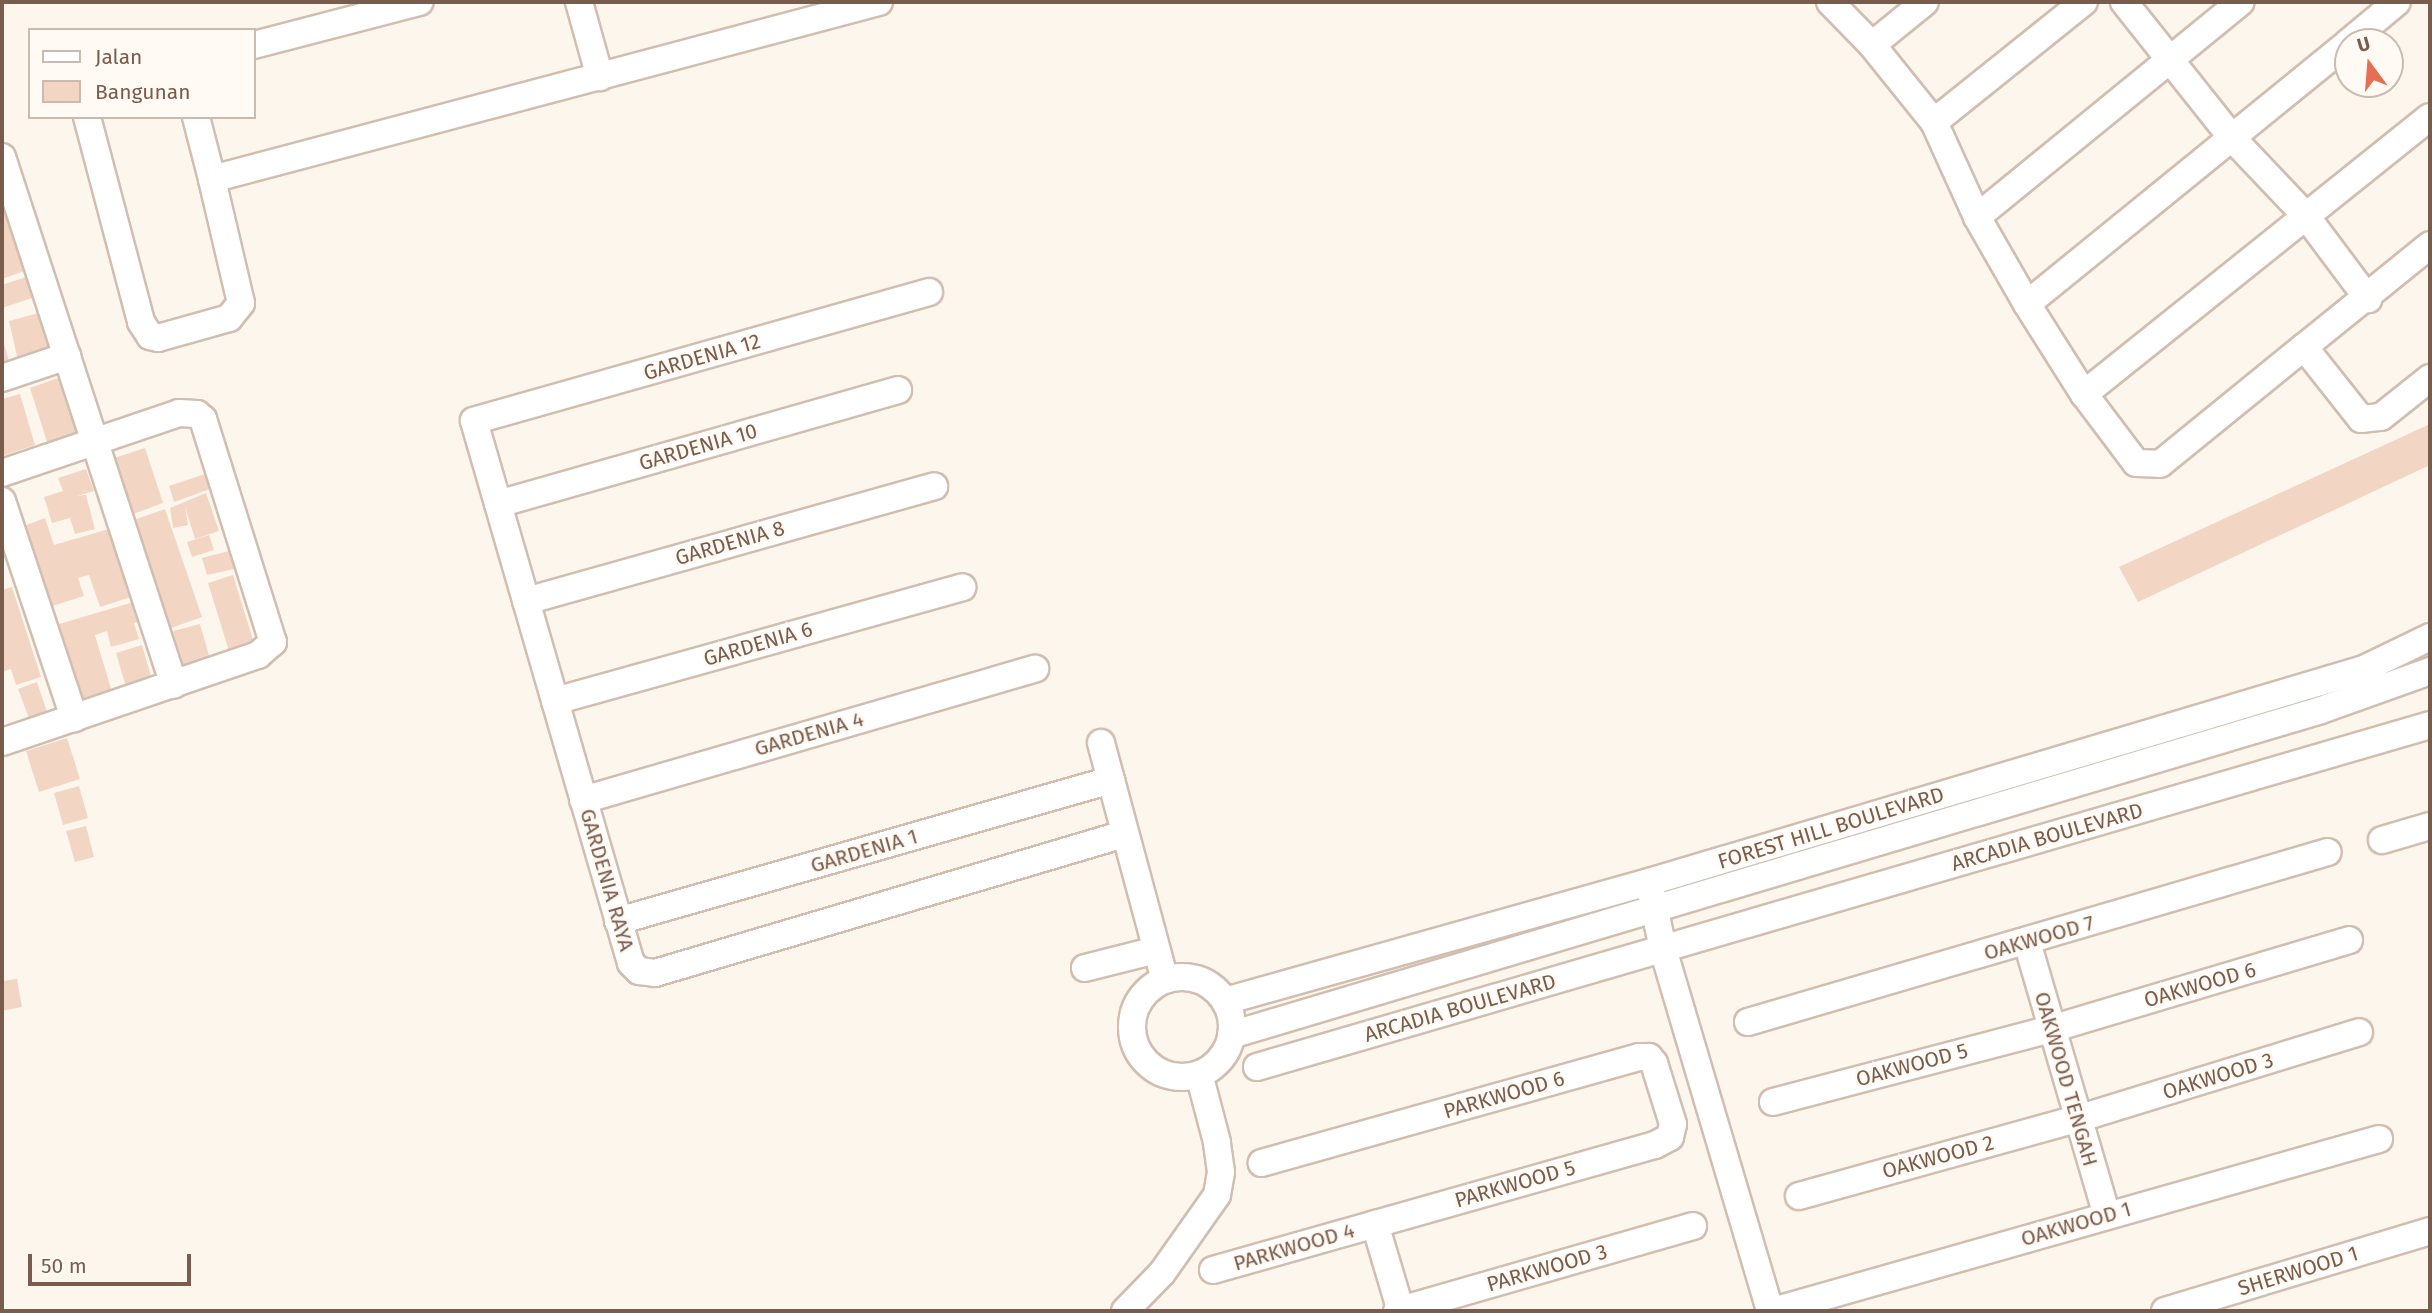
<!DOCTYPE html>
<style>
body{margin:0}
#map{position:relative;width:2432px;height:1313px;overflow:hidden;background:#fdf6ec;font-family:"Fira Sans",sans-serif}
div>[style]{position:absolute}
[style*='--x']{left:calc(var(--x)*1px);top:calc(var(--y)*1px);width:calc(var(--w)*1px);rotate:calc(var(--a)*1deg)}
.building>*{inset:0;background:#f3d5c3}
.roads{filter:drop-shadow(2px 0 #d1beb0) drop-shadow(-2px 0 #d1beb0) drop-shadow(0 2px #d1beb0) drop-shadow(0 -2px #d1beb0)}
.street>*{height:26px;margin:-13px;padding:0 13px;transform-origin:13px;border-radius:13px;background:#fff}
.street>.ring{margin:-13px;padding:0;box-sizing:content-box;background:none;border:26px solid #fff;border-radius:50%}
span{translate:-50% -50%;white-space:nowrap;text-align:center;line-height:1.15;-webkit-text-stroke:5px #fffaf3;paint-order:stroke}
.street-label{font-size:21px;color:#7a5c4d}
.frame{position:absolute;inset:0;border:4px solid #7a5c4d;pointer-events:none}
.legend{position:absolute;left:28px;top:28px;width:228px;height:91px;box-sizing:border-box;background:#fffaf3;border:2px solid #cabbb1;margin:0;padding:9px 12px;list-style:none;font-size:21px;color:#7a5c4d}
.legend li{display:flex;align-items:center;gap:14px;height:35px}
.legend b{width:35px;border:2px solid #cabbb1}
.north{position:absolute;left:2334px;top:28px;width:70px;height:70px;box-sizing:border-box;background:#fffaf3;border:2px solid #cabbb1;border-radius:50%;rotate:344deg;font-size:19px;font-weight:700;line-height:28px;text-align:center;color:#7a5c4d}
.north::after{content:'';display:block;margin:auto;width:24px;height:32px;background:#e76f51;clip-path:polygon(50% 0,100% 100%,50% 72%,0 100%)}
.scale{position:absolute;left:28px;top:1254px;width:163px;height:32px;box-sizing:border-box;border:4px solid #7a5c4d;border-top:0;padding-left:9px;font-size:21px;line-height:24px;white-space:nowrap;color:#7a5c4d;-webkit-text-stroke:5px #fffaf3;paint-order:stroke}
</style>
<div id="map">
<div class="building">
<div style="clip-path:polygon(5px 205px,27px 270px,2px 279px,2px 206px)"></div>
<div style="clip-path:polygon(26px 277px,32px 298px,2px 308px,2px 285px)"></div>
<div style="clip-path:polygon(46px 311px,57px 356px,19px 365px,9px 321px)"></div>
<div style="clip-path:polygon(2px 337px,11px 368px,2px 370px)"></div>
<div style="clip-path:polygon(58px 378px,77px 435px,48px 445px,30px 388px)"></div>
<div style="clip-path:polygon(20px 394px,35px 445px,2px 456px,2px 399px)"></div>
<div style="clip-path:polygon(2430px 424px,2430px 465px,2138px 602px,2119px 567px)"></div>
<div style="clip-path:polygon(145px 448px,163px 503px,133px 514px,114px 458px)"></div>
<div style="clip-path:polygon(86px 469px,94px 491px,77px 496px,86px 495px,95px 529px,75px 534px,70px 518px,52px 523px,44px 497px,63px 491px,58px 478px)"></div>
<div style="clip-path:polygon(208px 473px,213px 488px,174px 502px,169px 486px)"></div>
<div style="clip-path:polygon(206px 493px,219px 531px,195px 539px,185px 507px,188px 525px,173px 528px,170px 508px)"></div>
<div style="clip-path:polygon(165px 509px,202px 617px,168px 629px,131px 521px)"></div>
<div style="clip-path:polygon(45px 518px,54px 545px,109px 529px,131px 597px,100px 607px,89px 575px,78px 578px,84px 596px,49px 607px,24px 526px)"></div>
<div style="clip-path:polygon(209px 535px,214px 550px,192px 557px,187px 542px)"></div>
<div style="clip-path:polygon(229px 551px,234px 569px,207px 575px,202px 558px)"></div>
<div style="clip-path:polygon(233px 575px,254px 643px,229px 651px,208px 583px)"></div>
<div style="clip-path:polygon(12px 587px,41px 677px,16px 685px,11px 669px,2px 672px,2px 590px)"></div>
<div style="clip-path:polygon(137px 601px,143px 621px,134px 623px,139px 639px,111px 647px,107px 631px,95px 635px,114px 699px,84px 708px,59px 624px)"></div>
<div style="clip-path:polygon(200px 624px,210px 659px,183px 666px,173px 631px)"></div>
<div style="clip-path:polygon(142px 645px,152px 680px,126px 687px,116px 653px)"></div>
<div style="clip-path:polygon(37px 682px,48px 715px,30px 721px,18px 689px)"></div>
<div style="clip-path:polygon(67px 738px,80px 779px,39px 792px,26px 751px)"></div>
<div style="clip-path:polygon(79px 786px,88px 818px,63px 825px,54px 793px)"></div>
<div style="clip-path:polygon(86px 826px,94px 857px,75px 862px,66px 831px)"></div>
<div style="clip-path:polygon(17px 979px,22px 1007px,2px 1011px,2px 981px)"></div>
</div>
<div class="roads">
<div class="street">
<div style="--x:579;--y:2;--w:78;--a:74.4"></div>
<div style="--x:1830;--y:2;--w:60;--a:45.7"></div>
<div style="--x:1872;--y:45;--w:99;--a:51.2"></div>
<div style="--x:1934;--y:122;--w:104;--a:65.6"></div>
<div style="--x:1977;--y:217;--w:100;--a:60.1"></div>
<div style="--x:2027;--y:304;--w:107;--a:57.7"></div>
<div style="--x:2084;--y:394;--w:86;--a:53"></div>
<div style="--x:2136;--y:463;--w:24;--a:2"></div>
<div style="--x:2160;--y:464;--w:186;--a:-39.1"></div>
<div style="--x:2304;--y:347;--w:92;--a:51.6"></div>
<div style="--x:2361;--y:419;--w:20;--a:-6"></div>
<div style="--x:2381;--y:417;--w:63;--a:-38.5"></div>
<div style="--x:2124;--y:2;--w:175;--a:51.5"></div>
<div style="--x:2233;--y:139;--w:106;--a:46.5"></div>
<div style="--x:2306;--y:216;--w:104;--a:53.2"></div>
<div style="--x:2349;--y:42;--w:62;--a:-39.8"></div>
<div style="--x:254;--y:45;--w:171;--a:-14.6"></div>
<div style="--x:1872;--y:45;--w:68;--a:-39.1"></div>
<div style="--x:87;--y:117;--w:212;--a:75.2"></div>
<div style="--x:141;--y:322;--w:17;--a:57"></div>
<div style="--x:150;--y:336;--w:8;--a:14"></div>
<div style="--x:158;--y:338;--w:74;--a:-15.7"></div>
<div style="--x:229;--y:318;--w:19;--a:-51"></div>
<div style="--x:241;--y:303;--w:127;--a:-103.2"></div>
<div style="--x:212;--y:179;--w:690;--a:-14.86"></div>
<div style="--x:196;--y:117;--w:64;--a:75.5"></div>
<div style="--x:1934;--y:122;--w:192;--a:-38.7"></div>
<div style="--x:2;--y:157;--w:555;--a:71.96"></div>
<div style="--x:1977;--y:217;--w:340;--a:-39.2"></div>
<div style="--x:929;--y:292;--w:473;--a:164.2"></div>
<div style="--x:474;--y:421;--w:564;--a:73.85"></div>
<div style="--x:631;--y:963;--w:11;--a:45"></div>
<div style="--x:639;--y:971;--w:16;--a:7"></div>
<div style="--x:655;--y:973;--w:490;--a:-16.5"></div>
<div style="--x:2027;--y:304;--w:414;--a:-39.1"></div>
<div style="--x:2304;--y:347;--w:162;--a:-39"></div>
<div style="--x:2;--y:378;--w:69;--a:-18.7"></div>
<div style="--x:2084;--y:394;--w:443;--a:-38.7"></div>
<div style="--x:2;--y:473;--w:187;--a:-18.7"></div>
<div style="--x:179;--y:413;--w:18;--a:3"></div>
<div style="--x:197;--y:414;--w:8;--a:40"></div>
<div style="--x:203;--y:419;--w:234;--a:72.6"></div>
<div style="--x:273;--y:642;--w:20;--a:139"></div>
<div style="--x:258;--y:655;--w:270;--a:161.2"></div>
<div style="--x:2;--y:501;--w:229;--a:71.6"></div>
<div style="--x:498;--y:504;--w:416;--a:-15.9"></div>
<div style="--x:526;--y:601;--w:424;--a:-15.7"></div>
<div style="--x:555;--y:701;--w:423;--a:-15.6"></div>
<div style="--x:1101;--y:743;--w:245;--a:74.9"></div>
<div style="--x:583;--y:800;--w:471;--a:-16.2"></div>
<div style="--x:2382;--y:840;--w:50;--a:-16.3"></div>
<div style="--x:1651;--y:892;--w:58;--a:78.1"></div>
<div style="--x:1663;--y:949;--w:377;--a:73.5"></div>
<div style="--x:618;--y:921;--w:513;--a:-15.96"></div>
<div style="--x:2027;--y:942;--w:284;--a:73.7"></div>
<div style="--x:1085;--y:968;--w:73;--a:-14.2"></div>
<div class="ring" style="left:1132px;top:977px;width:74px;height:74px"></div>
<div style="--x:1225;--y:1001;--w:440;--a:-15.7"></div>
<div style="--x:1649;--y:882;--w:746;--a:-16.59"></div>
<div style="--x:2364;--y:669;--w:73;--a:-25.9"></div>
<div style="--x:1748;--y:1022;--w:604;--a:-16.34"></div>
<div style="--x:1231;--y:1035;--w:1137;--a:-16.6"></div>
<div style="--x:2321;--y:710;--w:116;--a:-19.7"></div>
<div style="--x:1257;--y:1067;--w:1222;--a:-16.25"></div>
<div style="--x:1773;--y:1102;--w:287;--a:-14.7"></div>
<div style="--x:2051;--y:1029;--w:311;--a:-16.6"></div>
<div style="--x:1799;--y:1196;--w:288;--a:-15.5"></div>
<div style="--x:2077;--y:1119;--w:295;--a:-17.1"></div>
<div style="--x:1375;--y:1224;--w:91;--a:73.4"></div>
<div style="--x:1213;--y:1270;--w:459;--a:-15.8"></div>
<div style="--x:1655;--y:1145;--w:17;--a:-28"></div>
<div style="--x:1670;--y:1137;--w:13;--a:-77"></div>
<div style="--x:1673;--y:1124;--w:64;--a:-107.3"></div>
<div style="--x:1654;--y:1063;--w:8;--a:-130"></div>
<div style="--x:1649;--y:1057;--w:10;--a:180"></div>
<div style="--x:1639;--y:1057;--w:392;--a:164.3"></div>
<div style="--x:1125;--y:1311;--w:53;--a:-45.8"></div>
<div style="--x:1162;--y:1273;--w:95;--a:-54.8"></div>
<div style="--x:1217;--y:1195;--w:23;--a:-80"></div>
<div style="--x:1221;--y:1172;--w:30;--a:-98"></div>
<div style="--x:1217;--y:1142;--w:70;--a:-104.8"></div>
<div style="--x:1397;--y:1311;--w:308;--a:-16"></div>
<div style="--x:1773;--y:1311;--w:630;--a:-15.85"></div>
<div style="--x:2165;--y:1311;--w:277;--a:-16.8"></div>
</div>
</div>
<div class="street-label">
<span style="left:702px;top:357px;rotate:-16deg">GARDENIA 12</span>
<span style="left:698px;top:447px;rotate:-16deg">GARDENIA 10</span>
<span style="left:730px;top:543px;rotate:-16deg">GARDENIA 8</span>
<span style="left:758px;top:644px;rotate:-16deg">GARDENIA 6</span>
<span style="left:809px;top:734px;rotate:-16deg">GARDENIA 4</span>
<span style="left:1831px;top:828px;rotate:-17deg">FOREST HILL BOULEVARD</span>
<span style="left:2047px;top:837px;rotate:-16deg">ARCADIA BOULEVARD</span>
<span style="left:864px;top:851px;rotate:-16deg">GARDENIA 1</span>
<span style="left:607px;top:880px;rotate:74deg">GARDENIA RAYA</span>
<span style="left:2039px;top:938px;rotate:-16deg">OAKWOOD 7</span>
<span style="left:2200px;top:985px;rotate:-16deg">OAKWOOD 6</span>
<span style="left:1460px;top:1008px;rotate:-16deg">ARCADIA BOULEVARD</span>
<span style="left:1912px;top:1065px;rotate:-15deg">OAKWOOD 5</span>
<span style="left:2218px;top:1076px;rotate:-17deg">OAKWOOD 3</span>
<span style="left:2066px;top:1079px;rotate:74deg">OAKWOOD TENGAH</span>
<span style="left:1504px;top:1095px;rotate:-16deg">PARKWOOD 6</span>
<span style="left:1938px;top:1157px;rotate:-15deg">OAKWOOD 2</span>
<span style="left:1515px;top:1184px;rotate:-16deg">PARKWOOD 5</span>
<span style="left:2076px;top:1224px;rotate:-16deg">OAKWOOD 1</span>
<span style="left:1294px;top:1247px;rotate:-16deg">PARKWOOD 4</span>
<span style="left:1547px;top:1268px;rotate:-16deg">PARKWOOD 3</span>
<span style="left:2298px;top:1271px;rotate:-17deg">SHERWOOD 1</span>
</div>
<div class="frame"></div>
<ul class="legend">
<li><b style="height:9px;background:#fff"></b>Jalan</li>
<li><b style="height:19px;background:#f3d5c3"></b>Bangunan</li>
</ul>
<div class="north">U</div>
<div class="scale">50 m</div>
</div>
